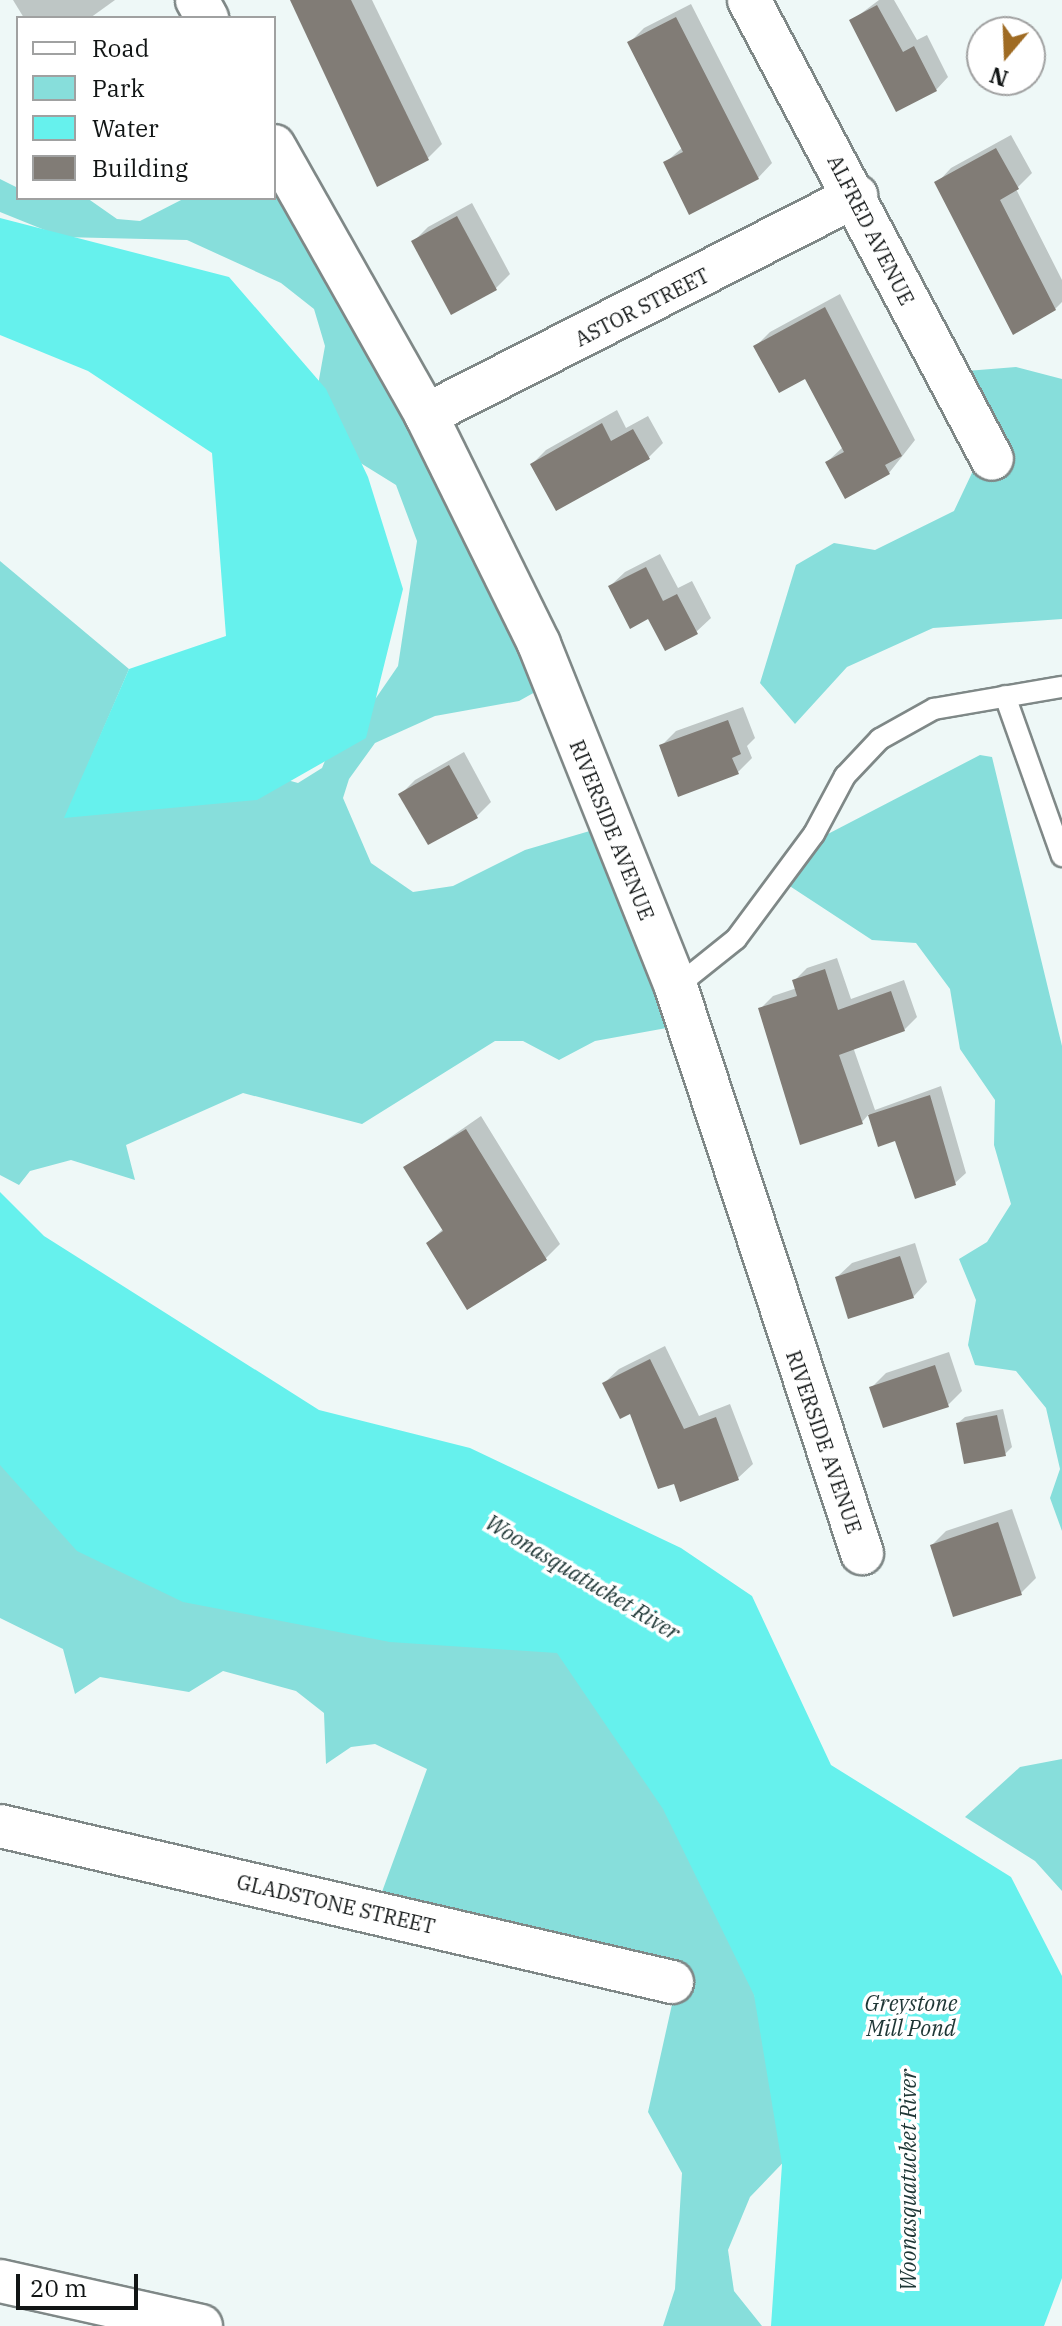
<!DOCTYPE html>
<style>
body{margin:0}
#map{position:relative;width:1062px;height:2326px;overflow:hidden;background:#eef8f7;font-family:"IBM Plex Serif",serif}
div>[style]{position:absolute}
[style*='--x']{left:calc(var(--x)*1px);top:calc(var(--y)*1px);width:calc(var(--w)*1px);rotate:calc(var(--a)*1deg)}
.green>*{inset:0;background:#87dedb}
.water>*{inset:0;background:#66f1ed}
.shadow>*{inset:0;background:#0003}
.building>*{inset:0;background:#817c76}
.roads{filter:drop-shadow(2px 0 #7f8887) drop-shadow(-2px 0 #7f8887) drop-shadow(0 2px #7f8887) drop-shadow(0 -2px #7f8887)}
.lane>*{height:20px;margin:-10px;padding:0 10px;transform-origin:10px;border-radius:10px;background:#fff}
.street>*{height:42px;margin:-21px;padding:0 21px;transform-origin:21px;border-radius:21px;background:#fff}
span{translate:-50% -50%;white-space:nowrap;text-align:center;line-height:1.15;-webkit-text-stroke:7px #fff;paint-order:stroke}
.street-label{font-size:20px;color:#111515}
.water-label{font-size:22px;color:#1e3635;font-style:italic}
.legend{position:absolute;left:16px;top:16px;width:260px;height:184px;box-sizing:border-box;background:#fff;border:2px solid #a0a1a1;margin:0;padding:10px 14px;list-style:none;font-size:24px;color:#111515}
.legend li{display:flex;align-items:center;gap:16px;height:40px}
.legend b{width:40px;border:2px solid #a0a1a1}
.north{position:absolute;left:966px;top:16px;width:80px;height:80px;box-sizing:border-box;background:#fff;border:2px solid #a0a1a1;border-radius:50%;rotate:199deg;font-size:22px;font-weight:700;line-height:32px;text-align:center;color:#111515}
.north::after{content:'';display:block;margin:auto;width:28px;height:36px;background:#9f6b23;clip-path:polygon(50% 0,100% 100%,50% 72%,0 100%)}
.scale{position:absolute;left:16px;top:2274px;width:122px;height:36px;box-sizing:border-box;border:4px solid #111515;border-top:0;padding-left:10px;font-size:24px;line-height:28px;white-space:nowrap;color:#111515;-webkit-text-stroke:6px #fff;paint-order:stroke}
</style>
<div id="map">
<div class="green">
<div style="clip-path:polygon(274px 153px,562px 677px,519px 701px,435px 716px,375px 743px,349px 779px,343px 798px,371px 863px,413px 892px,453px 886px,525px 850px,617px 823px,694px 1023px,595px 1041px,559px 1060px,523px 1041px,495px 1041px,362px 1124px,243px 1093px,126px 1145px,135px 1180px,71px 1160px,30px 1171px,19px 1185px,0 1175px,0 561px,129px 669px,66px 816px,222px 762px,298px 783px,322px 768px,343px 717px,376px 698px,398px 666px,417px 541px,396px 485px,325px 441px,316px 396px,325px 346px,314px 309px,281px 283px,187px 240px,62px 237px,0 212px,0 179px,18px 188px,18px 198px,87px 198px,117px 219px,140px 221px,185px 198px,274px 198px)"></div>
<div style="clip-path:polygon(1016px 367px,1062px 379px,1062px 619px,933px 628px,847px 667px,795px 724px,760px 683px,796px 565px,834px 543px,875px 550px,954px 511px,988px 439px,954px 372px)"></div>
<div style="clip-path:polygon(980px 755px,992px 757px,1062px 1046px,1062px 1531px,1050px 1498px,1060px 1469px,1046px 1408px,1016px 1371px,975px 1365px,968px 1345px,976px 1300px,959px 1259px,987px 1242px,1011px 1204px,994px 1145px,995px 1100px,960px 1049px,950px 989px,916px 943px,872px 940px,782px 881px,824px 836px)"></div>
<div style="clip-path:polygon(0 1389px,505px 1568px,697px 1795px,798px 2147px,750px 2197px,728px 2250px,734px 2291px,762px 2326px,663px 2326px,675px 2289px,682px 2173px,648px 2112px,679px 1973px,379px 1900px,427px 1769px,375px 1744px,351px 1747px,326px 1764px,324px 1713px,296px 1691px,223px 1671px,189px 1692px,100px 1677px,75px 1694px,63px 1649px,0 1618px)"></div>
<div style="clip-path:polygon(1062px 1759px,1062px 1891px,1035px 1861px,965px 1817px,1020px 1767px)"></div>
</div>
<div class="water">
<div style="clip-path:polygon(0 218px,229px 277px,326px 389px,368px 477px,403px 589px,366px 738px,257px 800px,64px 818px,129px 669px,226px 636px,212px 453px,88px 371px,0 335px)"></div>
<div style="clip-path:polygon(0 1192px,44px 1236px,319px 1410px,470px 1448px,681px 1548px,752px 1596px,831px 1765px,1011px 1877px,1062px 1976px,1062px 2278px,1044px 2326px,771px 2326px,782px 2164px,754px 1995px,663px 1809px,557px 1653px,390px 1642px,183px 1602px,77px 1551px,0 1465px)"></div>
</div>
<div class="shadow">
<div style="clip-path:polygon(13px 0,115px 0,90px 18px,24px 18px)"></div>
<div style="clip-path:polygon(303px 0,372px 0,442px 144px,428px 158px)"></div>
<div style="clip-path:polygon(879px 0,894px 0,917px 40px,927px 35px,948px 77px,936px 90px,851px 21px)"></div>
<div style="clip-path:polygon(691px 4px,772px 163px,758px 178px,665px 163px,683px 147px,629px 43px,644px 28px)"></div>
<div style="clip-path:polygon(1011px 135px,1032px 173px,1016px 189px,1062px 280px,1062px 302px,1055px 309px,937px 183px,951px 168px)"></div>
<div style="clip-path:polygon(472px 203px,510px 274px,496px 288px,452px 312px,413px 242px,428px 227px)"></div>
<div style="clip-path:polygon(840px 294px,915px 440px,889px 473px,827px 462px,843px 447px,806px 376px,756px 346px,770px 332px)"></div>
<div style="clip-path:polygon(617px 410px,626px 428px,648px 416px,663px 443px,649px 457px,532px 464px,546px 450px)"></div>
<div style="clip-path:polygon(660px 554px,678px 588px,692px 581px,711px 618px,696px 632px,610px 586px,625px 572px)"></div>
<div style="clip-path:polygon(743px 707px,755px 738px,747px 746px,752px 758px,737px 773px,661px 746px,676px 731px)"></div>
<div style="clip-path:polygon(464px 752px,491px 802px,477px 816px,401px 794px,415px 780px)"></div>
<div style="clip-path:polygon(837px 958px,851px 999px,904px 980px,917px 1017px,904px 1030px,853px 1047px,875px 1110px,941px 1086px,966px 1173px,955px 1183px,896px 1138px,879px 1144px,869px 1114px,862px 1122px,760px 1009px,773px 996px,797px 988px,794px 981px,807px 968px)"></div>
<div style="clip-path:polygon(481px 1116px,560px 1244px,545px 1259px,428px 1243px,444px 1228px,406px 1168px)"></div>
<div style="clip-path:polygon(915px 1243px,927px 1282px,913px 1297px,837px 1277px,852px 1263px)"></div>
<div style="clip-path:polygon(665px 1346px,699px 1416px,730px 1404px,753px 1464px,738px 1478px,675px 1481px,631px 1411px,604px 1383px,619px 1369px)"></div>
<div style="clip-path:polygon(949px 1352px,962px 1391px,948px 1405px,871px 1388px,886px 1373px)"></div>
<div style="clip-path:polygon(1003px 1409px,1012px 1447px,1005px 1454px,958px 1423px,965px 1417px)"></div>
<div style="clip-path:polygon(1012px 1509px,1036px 1578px,1021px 1593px,932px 1545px,946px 1531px)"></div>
</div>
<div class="building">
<div style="clip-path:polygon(290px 0,351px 0,429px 160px,377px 187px)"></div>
<div style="clip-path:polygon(877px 5px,903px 52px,914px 46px,937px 91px,896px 112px,849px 20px)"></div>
<div style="clip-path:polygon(676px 17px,759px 179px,689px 215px,663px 162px,683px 152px,627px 42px)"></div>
<div style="clip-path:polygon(996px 148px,1019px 189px,1000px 200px,1056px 310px,1013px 335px,934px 182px)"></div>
<div style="clip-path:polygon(457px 216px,497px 290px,451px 315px,411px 241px)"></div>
<div style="clip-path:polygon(825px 307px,902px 456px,885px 465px,890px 474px,845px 499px,825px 462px,844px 452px,805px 379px,779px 393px,753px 346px)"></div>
<div style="clip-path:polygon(602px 423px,611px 441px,633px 429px,650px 459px,556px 511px,530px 464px)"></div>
<div style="clip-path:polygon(646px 567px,663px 601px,677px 594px,698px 634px,665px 651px,648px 619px,630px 629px,608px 586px)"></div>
<div style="clip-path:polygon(728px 720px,741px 754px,732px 758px,739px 774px,678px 797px,659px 745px)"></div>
<div style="clip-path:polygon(449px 765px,478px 818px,428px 845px,398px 794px)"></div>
<div style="clip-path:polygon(825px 969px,838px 1010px,891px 991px,905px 1031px,839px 1055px,863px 1124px,800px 1145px,758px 1008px,797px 996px,792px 980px)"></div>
<div style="clip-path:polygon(930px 1095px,956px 1185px,915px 1199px,895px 1141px,878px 1147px,868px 1115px)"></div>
<div style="clip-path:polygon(466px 1129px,547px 1260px,467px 1310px,426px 1243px,443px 1231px,403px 1167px)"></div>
<div style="clip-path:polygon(900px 1256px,914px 1298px,848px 1319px,835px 1277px)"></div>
<div style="clip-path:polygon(650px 1359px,684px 1429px,716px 1417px,739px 1480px,680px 1502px,674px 1484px,658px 1489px,630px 1414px,620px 1419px,602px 1383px)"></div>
<div style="clip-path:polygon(935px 1365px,949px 1407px,883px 1428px,869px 1387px)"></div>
<div style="clip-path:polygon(997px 1415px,1006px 1456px,964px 1464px,956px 1423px)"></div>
<div style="clip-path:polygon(998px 1522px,1022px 1595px,953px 1617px,930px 1545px)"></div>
</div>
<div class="roads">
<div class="lane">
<div style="--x:1005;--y:696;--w:170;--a:70.4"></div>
<div style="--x:676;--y:987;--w:77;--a:-38.7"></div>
<div style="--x:736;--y:939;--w:131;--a:-53.4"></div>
<div style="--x:814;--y:834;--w:66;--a:-61.9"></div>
<div style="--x:845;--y:776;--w:51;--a:-46.6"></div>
<div style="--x:880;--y:739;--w:62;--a:-29.1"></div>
<div style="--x:934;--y:709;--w:130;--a:-9.8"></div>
</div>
<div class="street">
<div style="--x:197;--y:0;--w:21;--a:61"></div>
<div style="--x:749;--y:0;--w:519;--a:62.1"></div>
<div style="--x:274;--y:146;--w:309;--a:60.5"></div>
<div style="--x:426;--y:415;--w:255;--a:63.7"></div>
<div style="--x:539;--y:644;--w:369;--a:68.2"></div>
<div style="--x:676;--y:987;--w:596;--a:71.81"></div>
<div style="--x:426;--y:415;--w:483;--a:-27"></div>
<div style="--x:0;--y:1826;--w:690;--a:13.07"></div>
<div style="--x:0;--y:2281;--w:206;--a:12.6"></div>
</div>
</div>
<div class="street-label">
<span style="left:871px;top:230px;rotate:63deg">ALFRED AVENUE</span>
<span style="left:642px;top:307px;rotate:-27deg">ASTOR STREET</span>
<span style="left:612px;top:830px;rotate:68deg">RIVERSIDE AVENUE</span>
<span style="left:824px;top:1442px;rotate:71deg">RIVERSIDE AVENUE</span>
<span style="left:336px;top:1904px;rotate:13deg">GLADSTONE STREET</span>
</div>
<div class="water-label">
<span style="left:583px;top:1577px;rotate:31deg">Woonasquatucket River</span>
<span style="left:911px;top:2015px">Greystone<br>Mill Pond</span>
<span style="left:908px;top:2180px;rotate:-90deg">Woonasquatucket River</span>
</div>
<ul class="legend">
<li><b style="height:10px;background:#fff"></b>Road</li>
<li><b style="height:22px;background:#87dedb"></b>Park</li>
<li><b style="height:22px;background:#66f1ed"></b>Water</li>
<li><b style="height:22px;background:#817c76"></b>Building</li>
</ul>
<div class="north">N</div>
<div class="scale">20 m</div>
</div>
